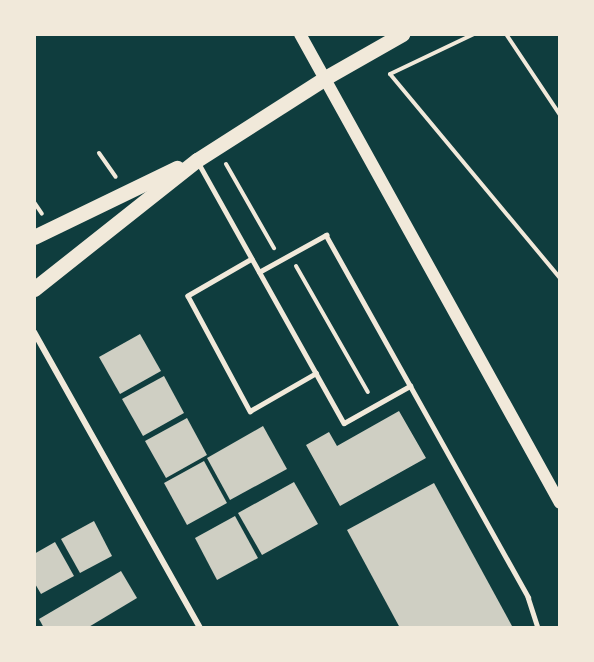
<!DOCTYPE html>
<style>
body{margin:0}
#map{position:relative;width:594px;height:662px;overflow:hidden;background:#0f3d3e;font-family:"Asap Condensed",sans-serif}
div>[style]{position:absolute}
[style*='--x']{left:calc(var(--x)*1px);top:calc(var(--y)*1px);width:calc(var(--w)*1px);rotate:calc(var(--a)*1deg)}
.building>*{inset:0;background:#cfcfc3}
.path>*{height:4px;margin:-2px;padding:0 2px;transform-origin:2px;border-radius:2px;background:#f1e9da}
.service>*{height:4.5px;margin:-2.25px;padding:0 2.25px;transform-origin:2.25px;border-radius:2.25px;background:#f1e9da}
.minor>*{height:6px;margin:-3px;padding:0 3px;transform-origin:3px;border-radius:3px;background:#f1e9da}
.secondary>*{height:12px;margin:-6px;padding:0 6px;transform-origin:6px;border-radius:6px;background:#f1e9da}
.primary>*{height:15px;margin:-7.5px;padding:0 7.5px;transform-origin:7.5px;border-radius:7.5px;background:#f1e9da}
span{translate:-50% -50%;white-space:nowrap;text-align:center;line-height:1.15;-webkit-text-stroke:4.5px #f1e9da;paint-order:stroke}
.frame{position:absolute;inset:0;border:36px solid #f1e9da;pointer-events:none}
</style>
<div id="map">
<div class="building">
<div style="clip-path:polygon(140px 334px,161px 371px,120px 394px,99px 357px)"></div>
<div style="clip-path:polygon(164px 376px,184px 413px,143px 436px,122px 399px)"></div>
<div style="clip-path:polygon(399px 411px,426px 458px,340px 506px,306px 445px,329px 432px,337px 446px)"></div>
<div style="clip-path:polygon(187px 418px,207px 455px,166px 478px,145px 441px)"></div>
<div style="clip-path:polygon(263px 426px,287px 469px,230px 500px,207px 458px)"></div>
<div style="clip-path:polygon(204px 461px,227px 503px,187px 525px,164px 483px)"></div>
<div style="clip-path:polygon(294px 482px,318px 524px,262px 555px,238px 513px)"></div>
<div style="clip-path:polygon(434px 483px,512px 626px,510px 628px,400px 628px,347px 530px)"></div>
<div style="clip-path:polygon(235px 516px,258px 558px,217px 580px,195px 538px)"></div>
<div style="clip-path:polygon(94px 521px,112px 556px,80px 573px,61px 539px)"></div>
<div style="clip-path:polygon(55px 542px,74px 576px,41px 594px,34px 582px,34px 554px)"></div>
<div style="clip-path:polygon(121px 571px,137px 598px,87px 628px,44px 628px,39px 619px)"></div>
</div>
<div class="path">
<div style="--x:474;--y:34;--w:93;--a:154.5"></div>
<div style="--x:390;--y:74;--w:266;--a:50.2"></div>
<div style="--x:506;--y:34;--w:97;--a:56.3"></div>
<div style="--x:99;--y:153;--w:29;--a:55"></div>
<div style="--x:226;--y:164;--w:97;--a:60.3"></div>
<div style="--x:34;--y:202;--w:14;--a:56"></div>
<div style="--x:296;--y:266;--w:145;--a:60.3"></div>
</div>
<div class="service">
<div style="--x:198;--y:162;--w:299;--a:60.8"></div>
<div style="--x:344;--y:423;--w:76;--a:-29.3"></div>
<div style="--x:252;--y:259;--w:74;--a:150"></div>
<div style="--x:188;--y:296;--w:131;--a:61.7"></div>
<div style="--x:250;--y:411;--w:76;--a:-29.9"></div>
<div style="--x:259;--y:272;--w:77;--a:-28.9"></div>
<div style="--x:326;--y:235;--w:415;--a:60.8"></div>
<div style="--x:528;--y:597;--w:33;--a:72"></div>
</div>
<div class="minor">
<div style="--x:34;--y:332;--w:339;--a:60.7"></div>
</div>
<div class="secondary">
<div style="--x:300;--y:34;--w:536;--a:61"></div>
</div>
<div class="primary">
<div style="--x:34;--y:237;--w:159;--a:-25.8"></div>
<div style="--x:34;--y:289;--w:208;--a:-38.4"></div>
<div style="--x:197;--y:160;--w:152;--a:-32.6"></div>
<div style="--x:325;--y:78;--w:89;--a:-29.7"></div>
</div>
<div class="frame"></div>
</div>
